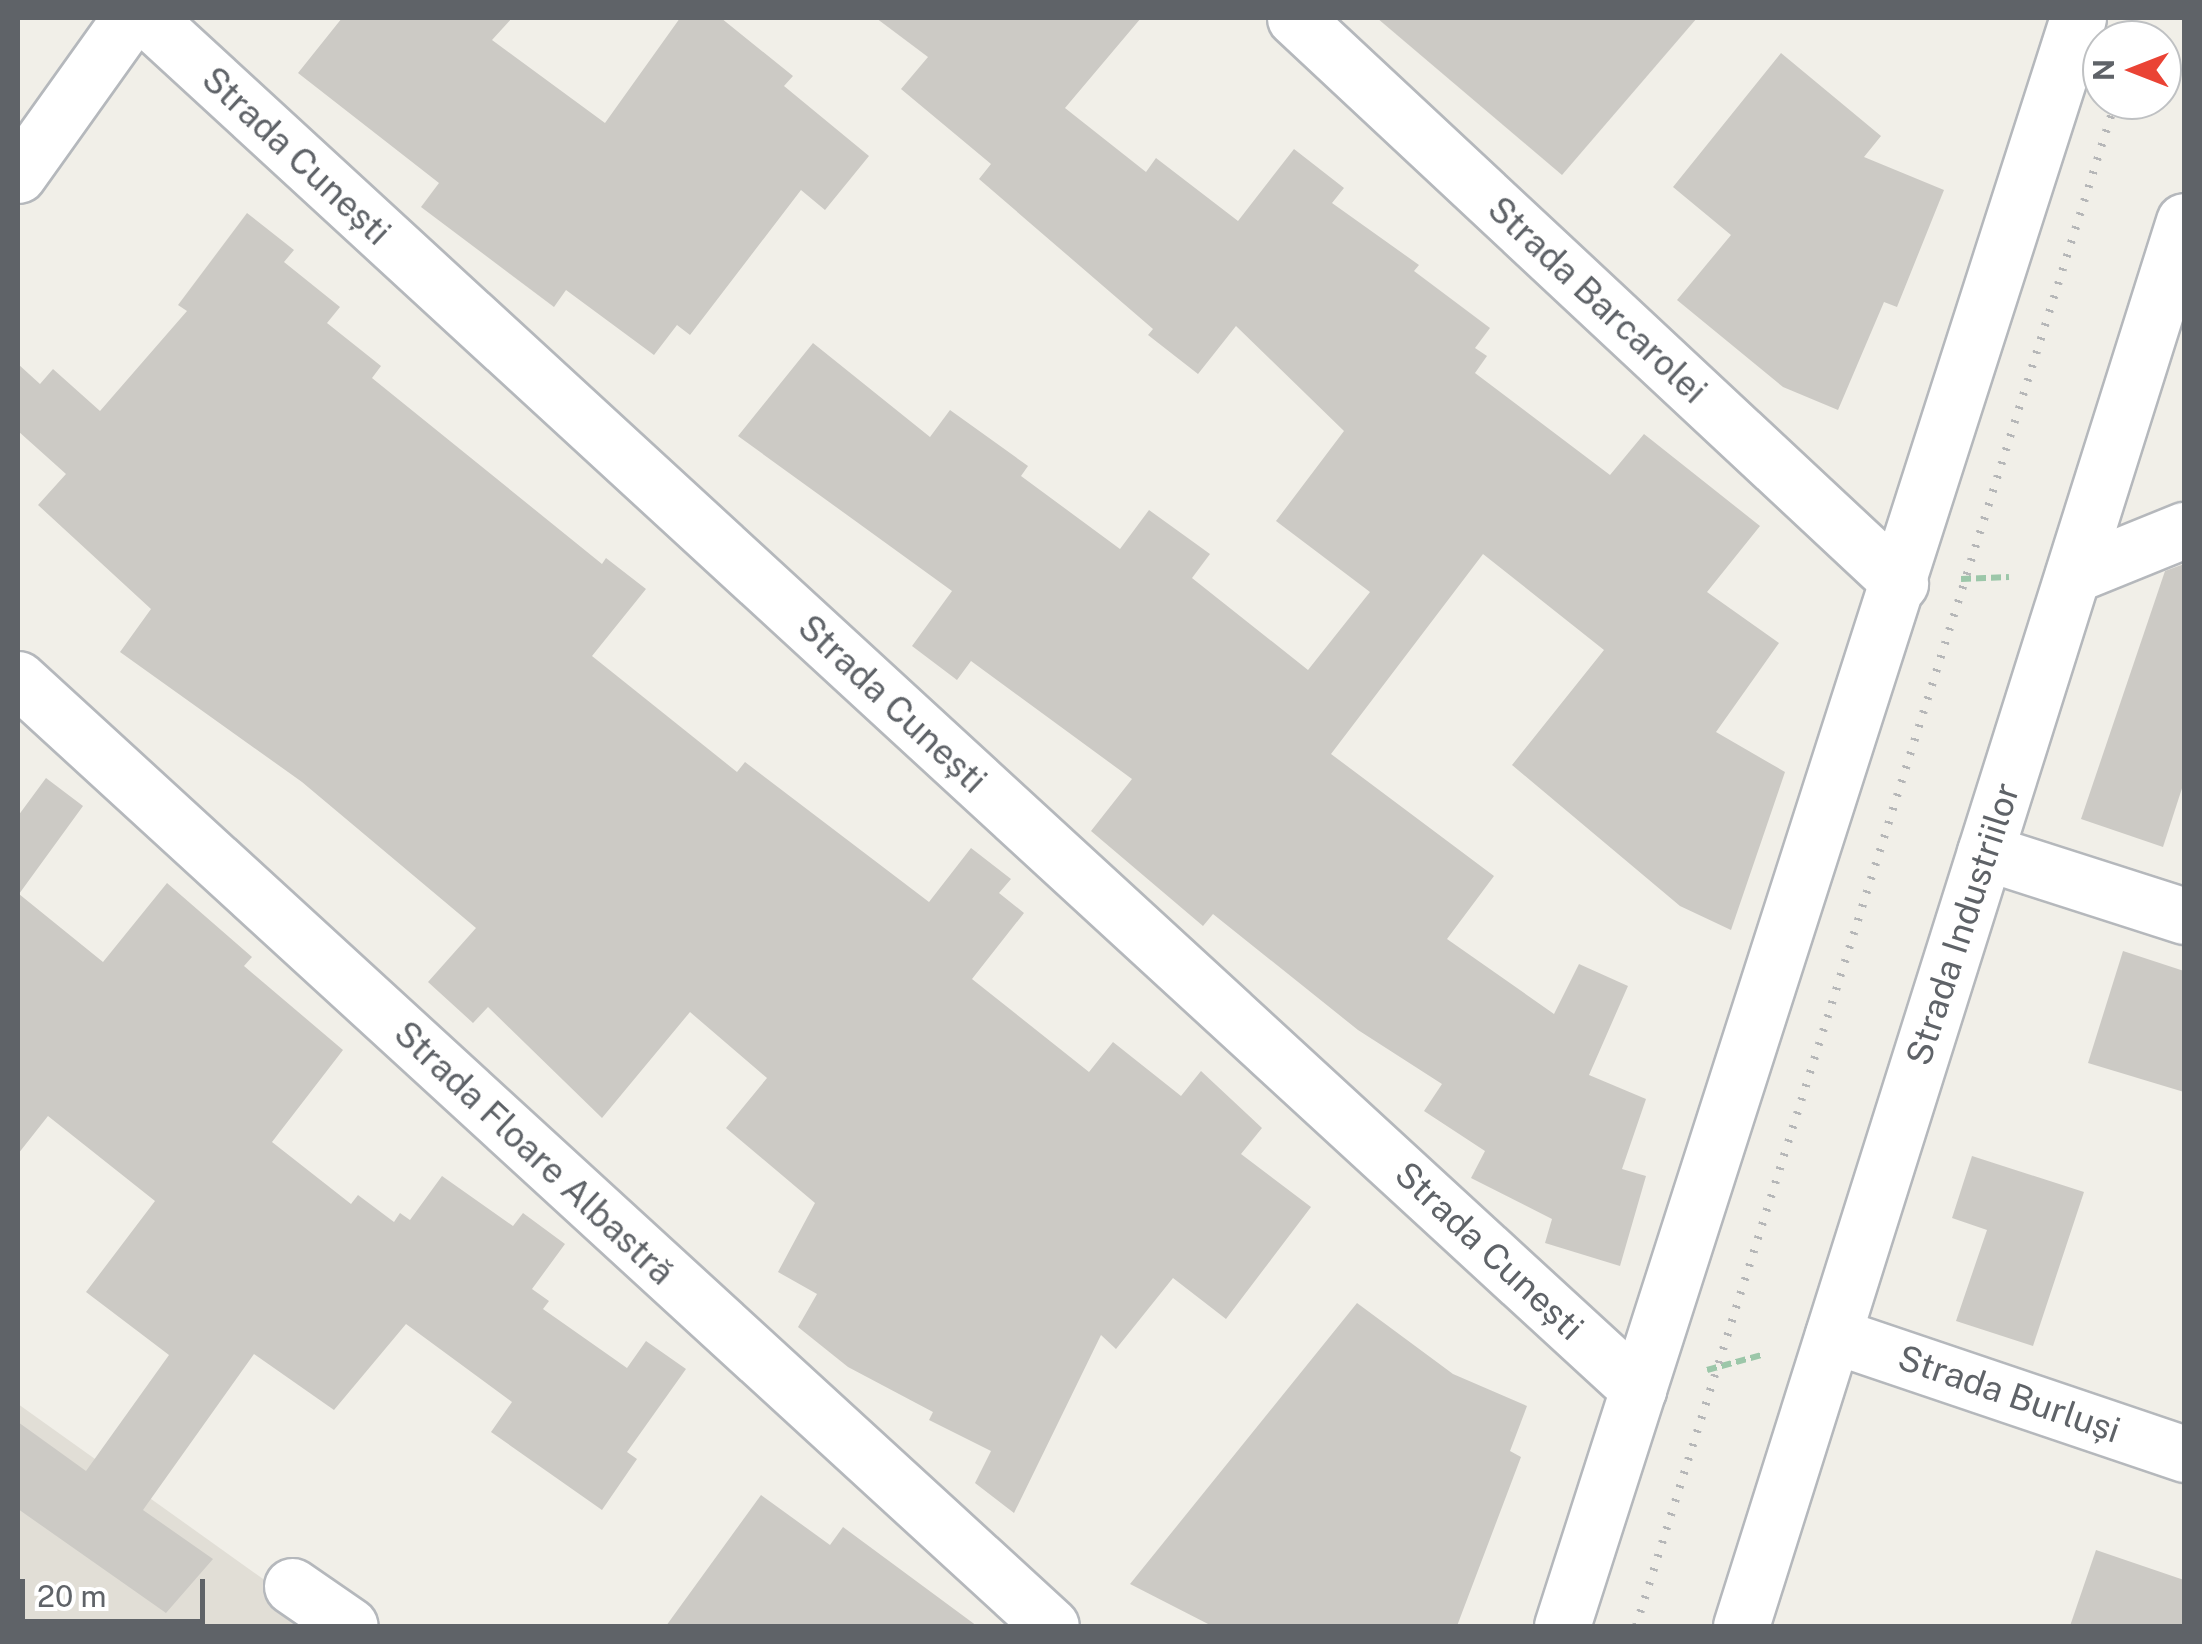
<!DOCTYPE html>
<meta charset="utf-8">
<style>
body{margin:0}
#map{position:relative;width:2202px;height:1644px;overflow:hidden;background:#f1efe8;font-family:"Public Sans",sans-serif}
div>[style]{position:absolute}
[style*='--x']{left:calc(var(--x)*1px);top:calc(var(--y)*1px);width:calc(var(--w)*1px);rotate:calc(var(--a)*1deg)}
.education>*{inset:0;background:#e1ded6}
.building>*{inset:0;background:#cccac5}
.path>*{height:6px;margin-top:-3px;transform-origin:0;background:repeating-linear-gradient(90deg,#9cc7a9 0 10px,transparent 0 15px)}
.roads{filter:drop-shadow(2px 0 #b5b8bc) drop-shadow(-2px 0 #b5b8bc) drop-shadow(0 2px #b5b8bc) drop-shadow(0 -2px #b5b8bc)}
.minor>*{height:55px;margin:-27.5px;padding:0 27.5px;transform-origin:27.5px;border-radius:27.5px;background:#fff}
.secondary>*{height:55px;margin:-27.5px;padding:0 27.5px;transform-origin:27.5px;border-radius:27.5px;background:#fff}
.rail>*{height:8px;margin-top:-4px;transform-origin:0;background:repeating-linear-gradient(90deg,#b6b7b8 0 2.5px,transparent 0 14.5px)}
span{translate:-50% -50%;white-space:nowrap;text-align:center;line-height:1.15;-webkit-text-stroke:9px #fff;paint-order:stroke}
.street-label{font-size:35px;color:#5f6368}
.frame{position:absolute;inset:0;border:20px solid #5f6368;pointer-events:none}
.north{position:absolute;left:2082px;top:20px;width:100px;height:100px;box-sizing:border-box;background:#fff;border:2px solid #bfc1c3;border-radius:50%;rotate:270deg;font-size:28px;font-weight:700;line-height:40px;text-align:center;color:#5f6368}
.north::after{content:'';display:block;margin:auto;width:35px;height:45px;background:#ea4335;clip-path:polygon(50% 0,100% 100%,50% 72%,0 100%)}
.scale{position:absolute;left:20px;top:1579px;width:185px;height:45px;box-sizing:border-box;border:5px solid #5f6368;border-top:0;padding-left:12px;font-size:30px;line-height:35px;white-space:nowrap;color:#5f6368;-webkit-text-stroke:8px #fff;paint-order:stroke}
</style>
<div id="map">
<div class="education">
<div style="clip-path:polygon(18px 1404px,329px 1626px,18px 1626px)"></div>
</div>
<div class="building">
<div style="clip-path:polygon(342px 18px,512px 18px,492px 40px,605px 123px,680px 18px,721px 18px,793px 76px,784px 86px,869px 156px,825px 210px,801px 190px,690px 335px,677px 325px,654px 355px,566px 290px,554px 307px,421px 207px,439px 183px,298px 73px)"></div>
<div style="clip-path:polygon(876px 18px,1141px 18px,1065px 108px,1146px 172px,1156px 158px,1238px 221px,1294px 149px,1344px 188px,1332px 203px,1419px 265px,1414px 271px,1490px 328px,1475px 348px,1487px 356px,1475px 373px,1610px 475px,1644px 434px,1760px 526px,1707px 592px,1779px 643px,1716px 732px,1785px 772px,1731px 930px,1680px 906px,1512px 765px,1604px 650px,1483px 554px,1331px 754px,1494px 876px,1447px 939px,1554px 1014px,1579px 964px,1628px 986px,1589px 1075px,1646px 1099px,1622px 1169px,1646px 1176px,1620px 1266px,1545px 1243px,1552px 1219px,1471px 1178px,1485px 1151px,1424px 1111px,1442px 1084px,1358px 1030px,1213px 914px,1203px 926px,1091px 831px,1132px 779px,971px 661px,957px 680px,912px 646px,952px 591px,738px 436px,813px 343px,930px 437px,950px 410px,1028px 466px,1021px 476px,1120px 549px,1149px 510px,1210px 554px,1192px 578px,1308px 670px,1370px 592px,1276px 521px,1344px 431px,1236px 326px,1198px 374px,1148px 335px,1153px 329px,979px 179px,991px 164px,901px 89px,928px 57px)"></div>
<div style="clip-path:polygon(1377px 18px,1697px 18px,1562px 175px)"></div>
<div style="clip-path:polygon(1781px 53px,1881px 136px,1864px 157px,1944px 190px,1897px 307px,1884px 302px,1838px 410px,1783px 387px,1677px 300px,1731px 235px,1673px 187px)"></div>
<div style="clip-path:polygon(247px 213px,294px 250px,284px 262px,340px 307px,327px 323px,381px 366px,372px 378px,602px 564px,606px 558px,646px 589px,592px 656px,737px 772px,745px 762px,929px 902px,971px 848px,1011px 879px,999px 893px,1024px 913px,972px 979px,1089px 1072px,1113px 1042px,1181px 1096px,1201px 1071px,1262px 1128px,1241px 1154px,1311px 1207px,1226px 1319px,1173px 1278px,1116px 1349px,1101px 1335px,1014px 1513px,975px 1483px,991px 1451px,929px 1420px,933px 1412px,848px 1367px,798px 1327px,817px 1294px,778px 1272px,815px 1203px,726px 1128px,767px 1078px,690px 1012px,602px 1118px,488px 1007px,473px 1023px,428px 982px,476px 928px,302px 782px,120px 652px,151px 609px,38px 505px,66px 474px,18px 431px,18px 364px,40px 384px,53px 369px,100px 411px,187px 311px,178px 305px)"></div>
<div style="clip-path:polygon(2184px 564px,2184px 782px,2163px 847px,2081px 819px,2165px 571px)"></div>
<div style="clip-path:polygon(46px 778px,83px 806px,19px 894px,103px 962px,167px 883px,252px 957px,244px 966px,343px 1050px,272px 1142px,351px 1204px,358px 1195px,394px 1222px,400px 1213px,410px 1220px,442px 1176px,513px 1226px,523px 1213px,565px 1244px,532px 1289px,549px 1301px,543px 1309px,627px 1368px,646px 1341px,686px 1369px,627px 1452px,637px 1459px,602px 1510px,491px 1432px,512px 1402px,406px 1324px,334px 1410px,254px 1354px,143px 1510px,213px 1559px,166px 1613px,18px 1509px,18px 1422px,86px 1471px,169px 1355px,86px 1292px,155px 1201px,48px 1116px,18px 1154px,18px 816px)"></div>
<div style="clip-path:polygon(2123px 951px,2184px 971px,2184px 1092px,2088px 1063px)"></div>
<div style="clip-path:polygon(1972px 1156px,2084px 1192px,2033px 1346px,1956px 1321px,1987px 1230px,1952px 1218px)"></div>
<div style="clip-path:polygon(1357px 1303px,1453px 1374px,1527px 1406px,1510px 1451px,1521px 1457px,1457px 1626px,1212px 1626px,1130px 1584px)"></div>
<div style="clip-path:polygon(761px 1495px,830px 1545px,843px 1527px,977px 1626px,666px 1626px)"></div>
<div style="clip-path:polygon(2096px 1550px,2184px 1580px,2184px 1626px,2070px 1626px)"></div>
</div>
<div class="path">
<div style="--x:1961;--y:579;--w:48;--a:-2.4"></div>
<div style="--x:1707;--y:1370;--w:57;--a:-15.3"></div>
</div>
<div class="roads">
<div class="minor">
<div style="--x:147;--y:18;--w:2026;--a:42.6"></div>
<div style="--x:1295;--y:18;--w:828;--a:43.04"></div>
<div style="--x:2073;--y:575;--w:120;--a:-22.1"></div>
<div style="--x:18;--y:679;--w:1401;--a:42.51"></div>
<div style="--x:1985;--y:852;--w:209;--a:17.8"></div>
<div style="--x:1833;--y:1335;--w:371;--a:18.7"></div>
<div style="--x:292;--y:1586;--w:70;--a:34.6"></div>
<div style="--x:1562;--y:1626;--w:1689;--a:-72.21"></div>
</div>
<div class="secondary">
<div style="--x:18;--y:175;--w:193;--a:-54.5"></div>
<div style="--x:1741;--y:1626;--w:1473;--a:-72.5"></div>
</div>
</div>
<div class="rail">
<div style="--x:2135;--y:40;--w:23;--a:-72"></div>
<div style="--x:1636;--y:1626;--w:1600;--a:-72.54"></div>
</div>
<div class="street-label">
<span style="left:296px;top:156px;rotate:43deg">Strada Cunești</span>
<span style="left:1597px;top:300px;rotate:43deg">Strada Barcarolei</span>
<span style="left:892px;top:704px;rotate:43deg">Strada Cunești</span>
<span style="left:1963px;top:924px;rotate:-72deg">Strada Industriilor</span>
<span style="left:534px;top:1153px;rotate:43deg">Strada Floare Albastră</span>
<span style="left:1489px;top:1251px;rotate:43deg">Strada Cunești</span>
<span style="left:2009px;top:1394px;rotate:19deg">Strada Burluși</span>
</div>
<div class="frame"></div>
<div class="north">N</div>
<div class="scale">20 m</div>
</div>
